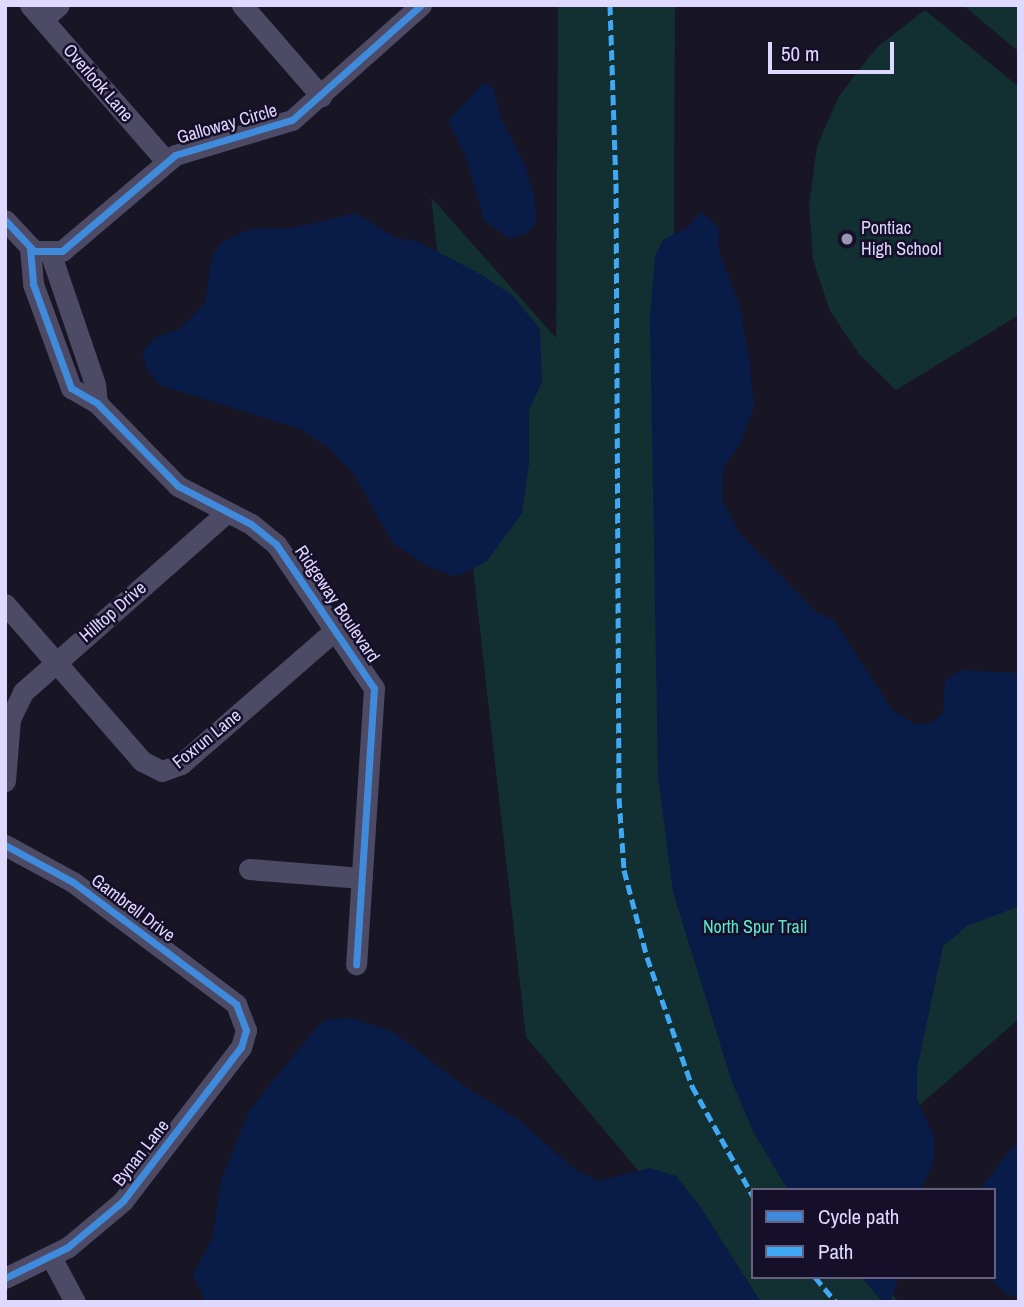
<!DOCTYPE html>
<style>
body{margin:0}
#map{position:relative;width:1024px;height:1307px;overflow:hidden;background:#181524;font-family:"Archivo Narrow",sans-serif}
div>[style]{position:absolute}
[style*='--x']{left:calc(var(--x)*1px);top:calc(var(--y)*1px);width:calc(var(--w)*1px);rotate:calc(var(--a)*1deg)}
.green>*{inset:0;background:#122f32}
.water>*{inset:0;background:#091b47}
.minor>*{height:21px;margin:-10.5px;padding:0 10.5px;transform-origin:10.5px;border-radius:10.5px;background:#4c4a65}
.quiet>*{height:5px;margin-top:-2.5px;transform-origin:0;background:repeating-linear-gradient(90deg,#3fa9f5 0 10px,transparent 0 15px)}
.cycleway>*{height:7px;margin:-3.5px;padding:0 3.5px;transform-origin:3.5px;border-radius:3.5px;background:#408adc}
.dots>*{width:19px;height:19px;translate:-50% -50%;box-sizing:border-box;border:4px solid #150f2a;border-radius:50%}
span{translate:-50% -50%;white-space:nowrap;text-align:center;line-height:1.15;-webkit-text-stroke:5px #150f2a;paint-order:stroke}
.street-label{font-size:18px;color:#dfd8ff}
.poi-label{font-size:18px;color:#dfd8ff}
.left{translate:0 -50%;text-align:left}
.park-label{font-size:18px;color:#5be7cd}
.frame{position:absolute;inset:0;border:7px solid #dfd8ff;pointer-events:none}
.legend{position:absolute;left:751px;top:1188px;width:245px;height:91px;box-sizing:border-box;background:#150f2a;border:2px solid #665f7f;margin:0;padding:9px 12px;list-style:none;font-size:21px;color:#dfd8ff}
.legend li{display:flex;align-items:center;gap:14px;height:35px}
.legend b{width:35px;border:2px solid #665f7f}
.scale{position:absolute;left:768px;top:42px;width:126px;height:32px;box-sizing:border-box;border:4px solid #dfd8ff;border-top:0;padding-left:9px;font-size:21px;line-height:24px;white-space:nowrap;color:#dfd8ff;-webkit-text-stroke:5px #150f2a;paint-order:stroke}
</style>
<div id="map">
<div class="green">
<div style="clip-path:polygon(558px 5px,675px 5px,673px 472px,1019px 863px,1019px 1019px,822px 1190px,753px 1190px,753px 1277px,878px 1277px,899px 1302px,720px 1302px,725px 1274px,526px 1037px,431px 197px,556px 338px)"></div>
<div style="clip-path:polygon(963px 5px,1019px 5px,1019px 52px)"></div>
<div style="clip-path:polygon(925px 10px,1019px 87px,1019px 315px,896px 390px,859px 354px,830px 311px,813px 260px,809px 205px,817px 146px,839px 96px,877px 47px)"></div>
</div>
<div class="water">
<div style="clip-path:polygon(483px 83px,493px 88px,502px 121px,525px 165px,535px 199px,536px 223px,525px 234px,509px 239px,484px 220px,466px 157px,448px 121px)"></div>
<div style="clip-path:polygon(701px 211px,719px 228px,719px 252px,739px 302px,750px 364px,754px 407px,740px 444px,723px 468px,722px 500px,740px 534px,816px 612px,834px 620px,892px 710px,913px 723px,930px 724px,943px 713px,945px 680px,962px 670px,1019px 673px,1019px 906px,967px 926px,943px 946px,917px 1069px,917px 1100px,934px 1136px,934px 1162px,921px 1190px,788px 1190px,754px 1133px,732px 1082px,673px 892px,658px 776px,650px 316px,655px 256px,663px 240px,688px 227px)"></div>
<div style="clip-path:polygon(356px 213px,396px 238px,417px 241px,480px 274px,512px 295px,540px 329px,542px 382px,529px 410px,529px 463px,522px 513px,487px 561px,462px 574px,452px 576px,427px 566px,393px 543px,353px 473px,330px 449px,300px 429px,159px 385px,146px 367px,142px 352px,156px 337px,180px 329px,205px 303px,212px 255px,222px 242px,249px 229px,293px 228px)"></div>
<div style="clip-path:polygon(350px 1018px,392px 1031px,464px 1086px,518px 1119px,572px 1167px,598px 1181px,650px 1168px,676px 1176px,699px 1205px,761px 1302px,206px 1302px,193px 1275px,213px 1236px,221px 1180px,248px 1112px,318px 1026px,326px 1020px)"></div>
<div style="clip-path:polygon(1019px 1139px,1019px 1299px,1004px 1293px,990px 1277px,994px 1277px,994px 1190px,979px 1190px)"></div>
<div style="clip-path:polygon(861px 1277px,899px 1277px,890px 1302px,883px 1302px)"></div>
</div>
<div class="minor">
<div style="--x:30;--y:5;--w:207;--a:48.9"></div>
<div style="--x:242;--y:5;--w:121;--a:49"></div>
<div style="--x:43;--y:19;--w:21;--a:-41"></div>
<div style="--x:5;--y:220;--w:42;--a:46.9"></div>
<div style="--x:34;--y:251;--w:28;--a:0"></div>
<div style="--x:62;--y:251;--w:148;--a:-40.3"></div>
<div style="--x:175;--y:155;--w:122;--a:-16.7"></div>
<div style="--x:292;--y:120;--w:173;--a:-41.7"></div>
<div style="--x:30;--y:248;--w:36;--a:85"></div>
<div style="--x:33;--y:284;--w:111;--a:69.9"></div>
<div style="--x:71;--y:388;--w:30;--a:30"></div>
<div style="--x:97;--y:403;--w:116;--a:45.7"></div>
<div style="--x:178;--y:486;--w:82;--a:27.5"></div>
<div style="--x:251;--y:524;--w:32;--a:39"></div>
<div style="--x:276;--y:544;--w:174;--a:55.8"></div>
<div style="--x:374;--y:688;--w:277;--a:93.7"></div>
<div style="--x:51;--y:255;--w:136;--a:71.2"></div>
<div style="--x:95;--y:384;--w:19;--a:84"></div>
<div style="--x:5;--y:604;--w:208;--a:48.9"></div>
<div style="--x:142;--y:761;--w:22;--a:27"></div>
<div style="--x:162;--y:771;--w:20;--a:-20"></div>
<div style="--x:181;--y:764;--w:204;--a:-41"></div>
<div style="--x:5;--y:781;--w:62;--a:-85.4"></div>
<div style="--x:10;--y:719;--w:30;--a:-64"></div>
<div style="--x:23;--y:692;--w:272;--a:-41.4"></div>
<div style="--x:5;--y:845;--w:77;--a:28.6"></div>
<div style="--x:73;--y:882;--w:204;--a:36.8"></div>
<div style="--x:236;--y:1004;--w:28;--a:69"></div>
<div style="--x:246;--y:1030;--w:18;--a:106"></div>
<div style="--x:241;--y:1047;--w:194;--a:127.5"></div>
<div style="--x:123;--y:1201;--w:72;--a:140.1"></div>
<div style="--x:68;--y:1247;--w:70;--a:153.8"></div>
<div style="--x:249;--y:869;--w:113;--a:4.6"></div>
<div style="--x:51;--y:1257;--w:51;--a:61.9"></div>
</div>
<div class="quiet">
<div style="--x:610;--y:5;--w:178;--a:88.1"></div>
<div style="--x:616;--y:183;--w:615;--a:89.72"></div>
<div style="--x:619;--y:798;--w:72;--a:86"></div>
<div style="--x:624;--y:870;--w:90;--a:75.2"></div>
<div style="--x:647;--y:957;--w:137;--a:70.8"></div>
<div style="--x:692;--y:1086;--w:126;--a:61"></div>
<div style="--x:815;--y:1277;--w:33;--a:50"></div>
</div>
<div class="cycleway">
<div style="--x:5;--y:220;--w:42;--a:46.9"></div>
<div style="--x:34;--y:251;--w:28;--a:0"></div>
<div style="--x:62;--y:251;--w:148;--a:-40.3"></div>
<div style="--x:175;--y:155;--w:122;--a:-16.7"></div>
<div style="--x:292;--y:120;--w:173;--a:-41.7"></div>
<div style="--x:30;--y:248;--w:36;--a:85"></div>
<div style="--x:33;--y:284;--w:111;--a:69.9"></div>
<div style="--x:71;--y:388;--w:30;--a:30"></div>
<div style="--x:97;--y:403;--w:116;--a:45.7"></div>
<div style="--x:178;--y:486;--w:82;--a:27.5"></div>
<div style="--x:251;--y:524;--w:32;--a:39"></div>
<div style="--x:276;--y:544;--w:174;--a:55.8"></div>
<div style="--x:374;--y:688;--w:277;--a:93.7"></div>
<div style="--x:5;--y:845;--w:77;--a:28.6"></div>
<div style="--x:73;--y:882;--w:204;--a:36.8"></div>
<div style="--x:236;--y:1004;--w:28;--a:69"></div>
<div style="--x:246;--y:1030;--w:18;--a:106"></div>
<div style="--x:241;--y:1047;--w:194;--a:127.5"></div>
<div style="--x:123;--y:1201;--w:72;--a:140.1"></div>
<div style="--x:68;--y:1247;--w:70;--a:153.8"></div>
</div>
<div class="dots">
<div style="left:847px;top:239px;background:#9994b2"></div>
</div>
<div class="street-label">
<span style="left:98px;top:83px;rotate:49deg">Overlook Lane</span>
<span style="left:227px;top:124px;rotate:-16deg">Galloway Circle</span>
<span style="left:337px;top:604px;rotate:56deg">Ridgeway Boulevard</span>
<span style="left:113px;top:612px;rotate:-41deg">Hilltop Drive</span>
<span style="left:207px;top:739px;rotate:-39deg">Foxrun Lane</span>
<span style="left:133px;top:908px;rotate:37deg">Gambrell Drive</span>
<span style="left:141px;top:1153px;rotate:-52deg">Bynan Lane</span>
</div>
<div class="poi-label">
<span class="left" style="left:861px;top:239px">Pontiac<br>High School</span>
</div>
<div class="park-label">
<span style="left:755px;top:927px">North Spur Trail</span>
</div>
<div class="frame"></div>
<ul class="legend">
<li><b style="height:9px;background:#408adc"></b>Cycle path</li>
<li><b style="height:9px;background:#3fa9f5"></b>Path</li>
</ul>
<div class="scale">50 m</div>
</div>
